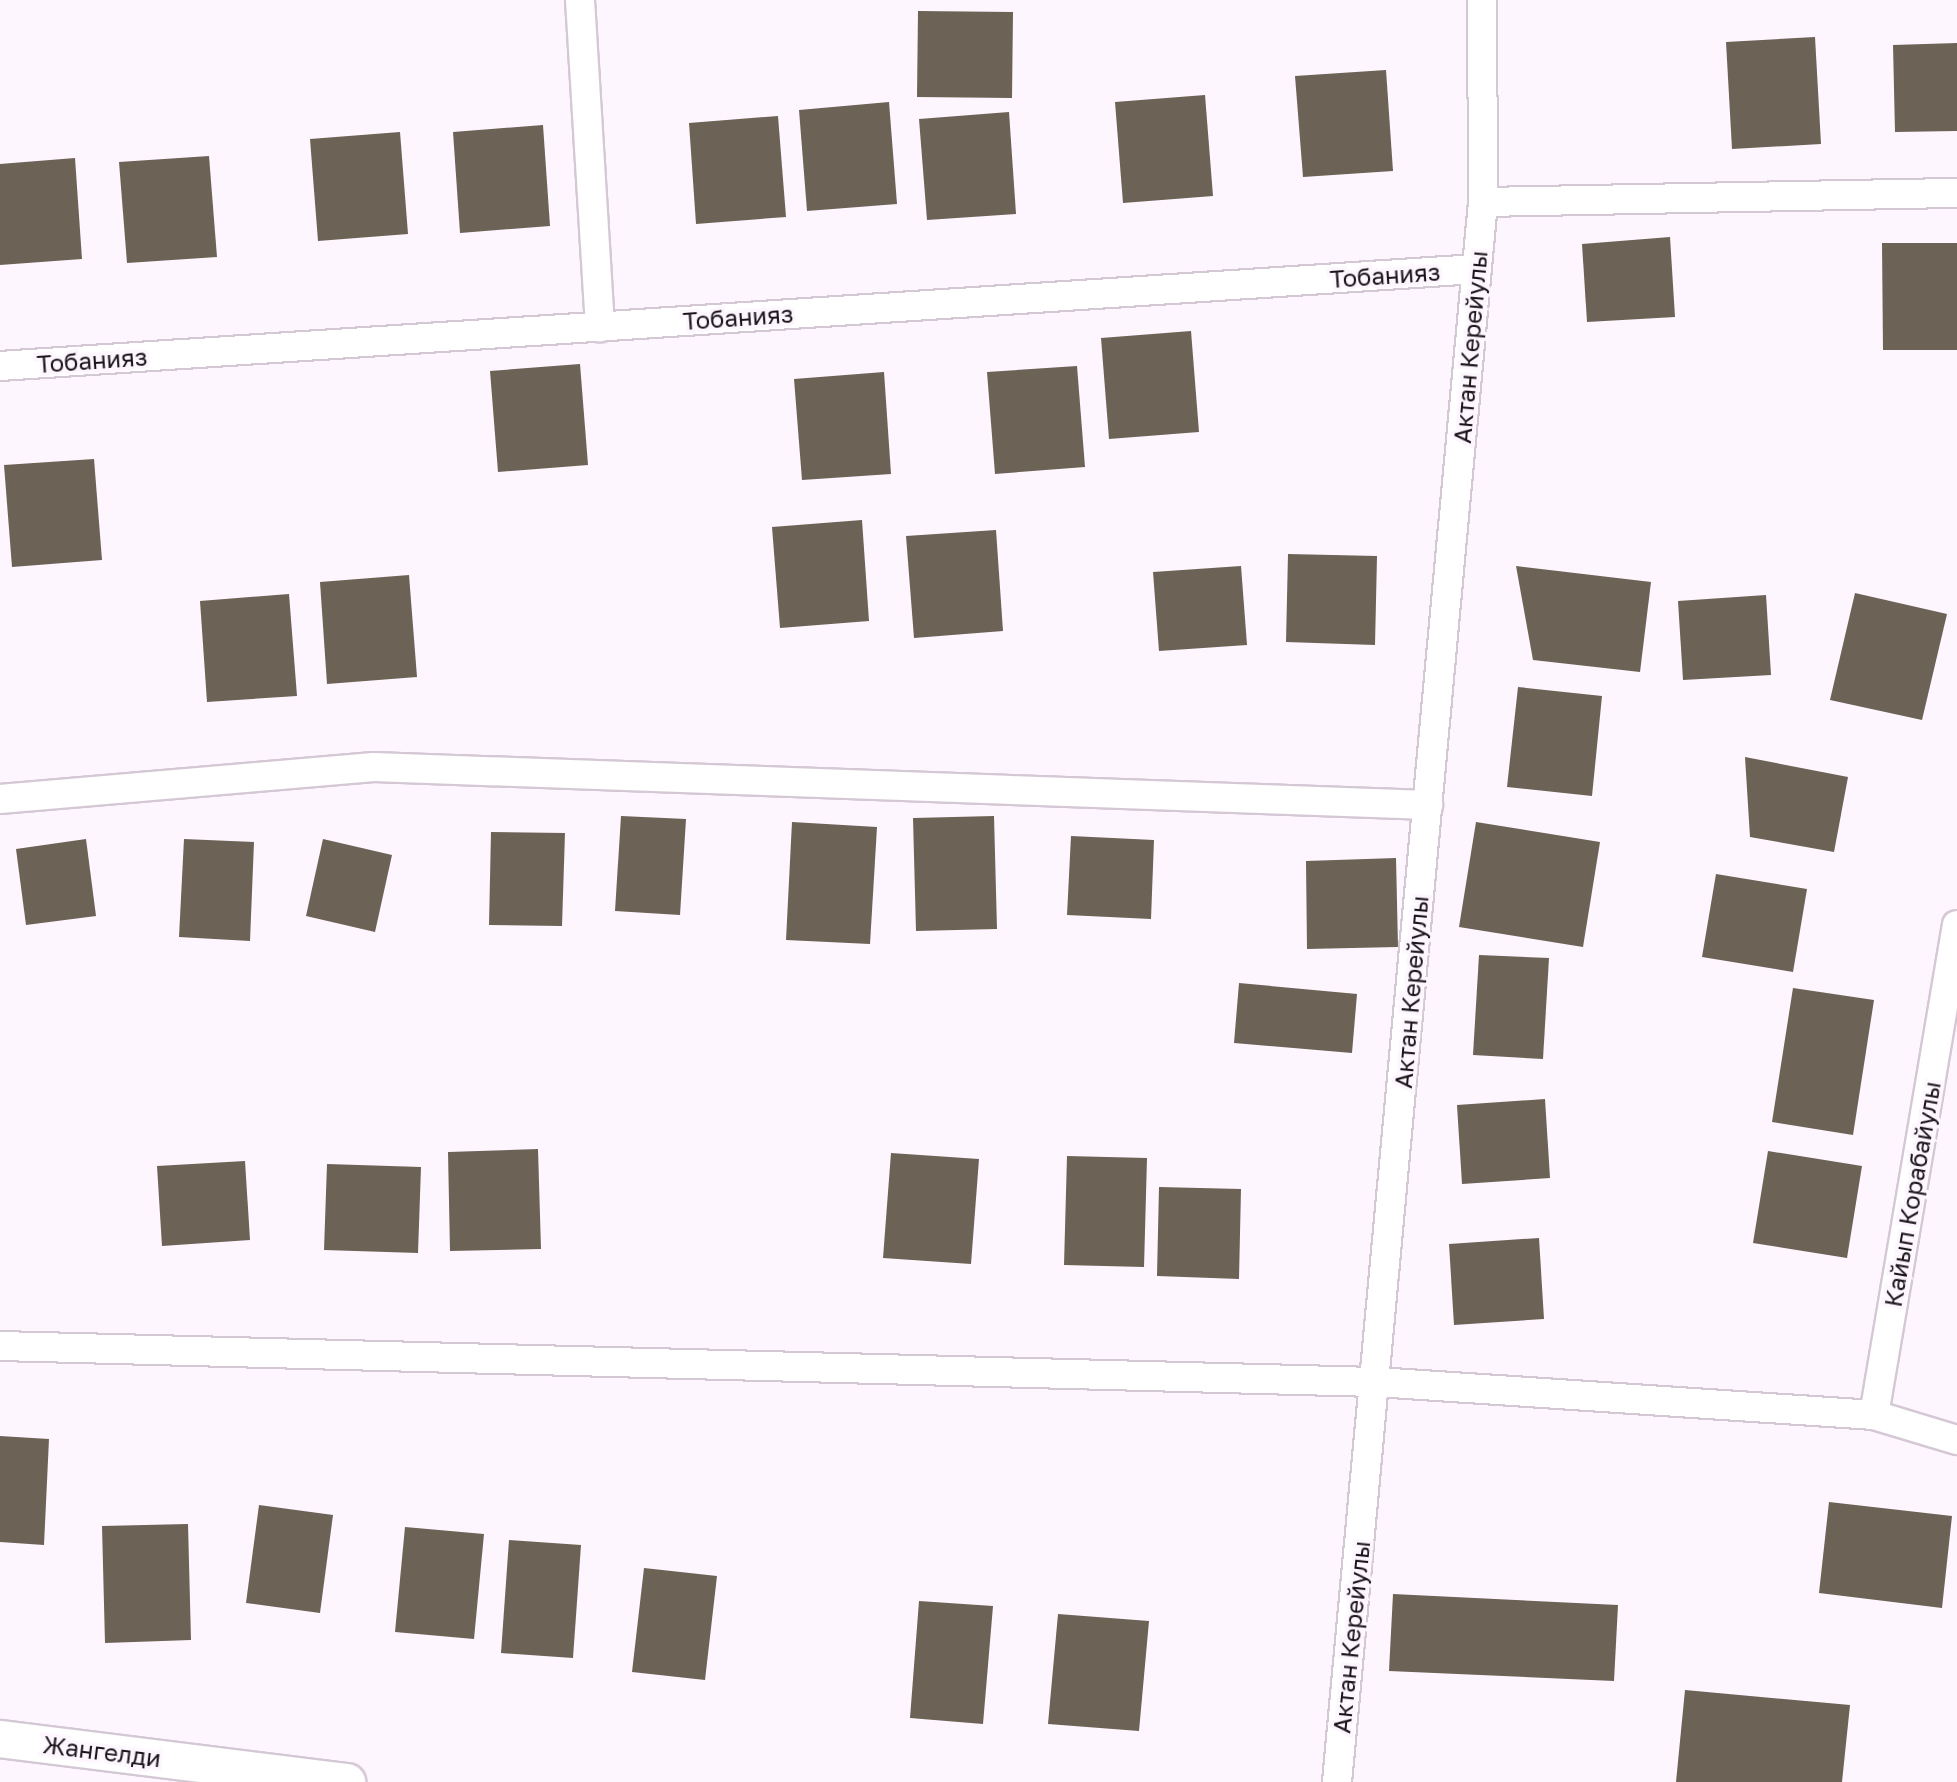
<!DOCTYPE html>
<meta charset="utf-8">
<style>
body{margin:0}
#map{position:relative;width:1957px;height:1782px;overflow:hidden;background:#fef6fe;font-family:"Golos Text",sans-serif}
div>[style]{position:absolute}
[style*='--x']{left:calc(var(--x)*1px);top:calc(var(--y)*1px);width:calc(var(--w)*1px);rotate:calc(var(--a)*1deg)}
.building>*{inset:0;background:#6c6256}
.roads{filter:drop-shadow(2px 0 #d5c8d5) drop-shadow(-2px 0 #d5c8d5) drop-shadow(0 2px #d5c8d5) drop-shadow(0 -2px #d5c8d5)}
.minor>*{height:28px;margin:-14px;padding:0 14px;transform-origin:14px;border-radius:14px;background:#fff}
.tertiary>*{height:36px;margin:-18px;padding:0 18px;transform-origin:18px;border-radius:18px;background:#fff}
span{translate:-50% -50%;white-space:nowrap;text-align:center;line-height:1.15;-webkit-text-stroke:7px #fef6fe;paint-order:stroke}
.street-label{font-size:24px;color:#191519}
</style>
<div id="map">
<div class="building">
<div style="clip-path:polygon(918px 11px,1013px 12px,1012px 98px,917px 97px)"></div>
<div style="clip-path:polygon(1815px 37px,1821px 144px,1732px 149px,1726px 42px)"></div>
<div style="clip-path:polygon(1957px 43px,1957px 131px,1895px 132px,1893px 45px)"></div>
<div style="clip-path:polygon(1386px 70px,1393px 171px,1303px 177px,1295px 76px)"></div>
<div style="clip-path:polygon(1205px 95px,1213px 196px,1123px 203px,1115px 102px)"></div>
<div style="clip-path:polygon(889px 102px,897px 204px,807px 211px,799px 110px)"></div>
<div style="clip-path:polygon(1009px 112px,1016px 214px,927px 220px,919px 119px)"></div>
<div style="clip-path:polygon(778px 116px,786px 217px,696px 224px,689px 123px)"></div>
<div style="clip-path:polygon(543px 125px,550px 226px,460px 233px,453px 132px)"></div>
<div style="clip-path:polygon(400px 132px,408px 234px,318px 241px,310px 139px)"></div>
<div style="clip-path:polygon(209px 156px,217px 257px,127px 263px,119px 162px)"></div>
<div style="clip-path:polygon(75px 158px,82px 259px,0 265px,0 164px)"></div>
<div style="clip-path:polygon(1670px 237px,1675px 317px,1587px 322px,1582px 244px)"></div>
<div style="clip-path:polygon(1882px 243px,1957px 243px,1957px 350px,1883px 350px)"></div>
<div style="clip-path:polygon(1191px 331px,1199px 432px,1109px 439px,1101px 338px)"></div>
<div style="clip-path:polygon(580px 364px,588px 465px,498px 472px,490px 371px)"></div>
<div style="clip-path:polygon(1077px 366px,1085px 467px,995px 474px,987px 372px)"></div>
<div style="clip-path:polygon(884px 372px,891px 474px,802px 480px,794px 379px)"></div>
<div style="clip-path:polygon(94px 459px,102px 560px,12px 567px,4px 465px)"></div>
<div style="clip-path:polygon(862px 520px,869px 621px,780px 628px,772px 527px)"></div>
<div style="clip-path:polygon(996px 530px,1003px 631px,914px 638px,906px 536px)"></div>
<div style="clip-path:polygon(1288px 554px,1377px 556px,1375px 645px,1286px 642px)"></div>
<div style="clip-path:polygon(1241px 566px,1247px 645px,1159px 651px,1153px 572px)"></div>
<div style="clip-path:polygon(1516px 566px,1651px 582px,1640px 672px,1533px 660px)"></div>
<div style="clip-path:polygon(409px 575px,417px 677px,327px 684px,320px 582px)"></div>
<div style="clip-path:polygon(1855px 593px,1947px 614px,1922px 720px,1830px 700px)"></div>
<div style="clip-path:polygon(289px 594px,297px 696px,207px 702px,200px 601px)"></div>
<div style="clip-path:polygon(1766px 595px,1771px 675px,1683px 680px,1678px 601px)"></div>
<div style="clip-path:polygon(1518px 687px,1602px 696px,1592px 796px,1507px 787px)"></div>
<div style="clip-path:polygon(1745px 757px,1848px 777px,1834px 852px,1750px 837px)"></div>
<div style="clip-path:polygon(621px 816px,686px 819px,680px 915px,615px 911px)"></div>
<div style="clip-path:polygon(994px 816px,997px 929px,916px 931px,913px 818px)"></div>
<div style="clip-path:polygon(792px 822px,877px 827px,870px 944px,786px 940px)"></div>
<div style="clip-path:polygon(1476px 822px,1600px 842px,1583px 947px,1459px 927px)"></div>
<div style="clip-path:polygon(491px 832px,565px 833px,562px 926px,489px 925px)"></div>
<div style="clip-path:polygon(1071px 836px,1154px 840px,1151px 919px,1067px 915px)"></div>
<div style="clip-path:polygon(86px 839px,96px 916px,26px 925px,16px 849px)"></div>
<div style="clip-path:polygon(184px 839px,254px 842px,250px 941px,179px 937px)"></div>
<div style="clip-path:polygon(323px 839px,392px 855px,375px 932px,306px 916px)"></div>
<div style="clip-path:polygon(1396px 858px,1398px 947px,1307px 949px,1306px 861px)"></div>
<div style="clip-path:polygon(1716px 874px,1807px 889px,1793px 972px,1702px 957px)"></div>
<div style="clip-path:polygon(1479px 955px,1549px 958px,1543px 1059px,1473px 1055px)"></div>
<div style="clip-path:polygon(1239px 983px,1357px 994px,1352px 1053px,1234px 1043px)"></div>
<div style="clip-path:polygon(1793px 988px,1874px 1000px,1853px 1135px,1772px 1122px)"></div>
<div style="clip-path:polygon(1545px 1099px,1550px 1178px,1462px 1184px,1457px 1105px)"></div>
<div style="clip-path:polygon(538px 1149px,541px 1249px,450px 1251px,448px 1152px)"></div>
<div style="clip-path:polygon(1768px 1151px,1862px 1166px,1847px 1258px,1753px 1243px)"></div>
<div style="clip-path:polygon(891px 1153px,979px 1159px,971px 1264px,883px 1258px)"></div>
<div style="clip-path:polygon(1067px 1156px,1147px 1158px,1144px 1267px,1064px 1265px)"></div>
<div style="clip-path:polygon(245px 1161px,250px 1240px,162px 1246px,157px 1166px)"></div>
<div style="clip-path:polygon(327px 1164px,421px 1167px,418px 1253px,324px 1250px)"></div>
<div style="clip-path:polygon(1159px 1187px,1241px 1189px,1239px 1279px,1157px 1276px)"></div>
<div style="clip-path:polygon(1539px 1238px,1544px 1319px,1454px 1325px,1449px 1244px)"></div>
<div style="clip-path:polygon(0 1436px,49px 1439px,44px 1545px,0 1542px)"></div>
<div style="clip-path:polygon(1829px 1502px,1952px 1516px,1942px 1608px,1819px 1593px)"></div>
<div style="clip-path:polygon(259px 1505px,333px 1515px,320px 1613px,246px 1603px)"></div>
<div style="clip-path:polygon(188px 1524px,191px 1640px,105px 1643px,102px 1526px)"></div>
<div style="clip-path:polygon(405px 1527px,484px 1534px,474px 1639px,395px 1632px)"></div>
<div style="clip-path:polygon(509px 1540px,581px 1545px,573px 1658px,501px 1653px)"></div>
<div style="clip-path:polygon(644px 1568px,717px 1576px,705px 1680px,632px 1672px)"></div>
<div style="clip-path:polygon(1393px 1594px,1618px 1605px,1614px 1681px,1389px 1671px)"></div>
<div style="clip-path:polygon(919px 1601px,993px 1606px,983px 1724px,910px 1718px)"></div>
<div style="clip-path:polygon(1058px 1614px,1149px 1621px,1139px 1731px,1048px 1724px)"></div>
<div style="clip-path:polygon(1685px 1690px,1850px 1705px,1842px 1782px,1676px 1782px)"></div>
</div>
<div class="roads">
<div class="minor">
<div style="--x:580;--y:0;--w:328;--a:86.5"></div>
<div style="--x:1482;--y:0;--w:202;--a:89.7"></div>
<div style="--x:1483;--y:202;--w:474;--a:-1.1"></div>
<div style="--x:0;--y:366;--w:1480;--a:-3.76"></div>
<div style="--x:0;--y:799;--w:375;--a:-4.9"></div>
<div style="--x:374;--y:767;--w:1055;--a:2.06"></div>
<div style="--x:0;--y:1346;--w:1377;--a:1.5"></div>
<div style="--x:1377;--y:1382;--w:498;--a:3.8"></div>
<div style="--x:1874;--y:1415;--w:87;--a:16.8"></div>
<div style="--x:1874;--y:1415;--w:497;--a:-80.4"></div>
<div style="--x:1337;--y:1782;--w:1587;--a:-84.72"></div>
</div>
<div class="tertiary">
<div style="--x:0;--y:1739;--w:350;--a:7.1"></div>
</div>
</div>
<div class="street-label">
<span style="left:1385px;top:275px;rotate:-4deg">Тобанияз</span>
<span style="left:738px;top:317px;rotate:-4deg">Тобанияз</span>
<span style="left:1470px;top:347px;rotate:-85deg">Актан Керейулы</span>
<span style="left:92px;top:360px;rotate:-4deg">Тобанияз</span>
<span style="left:1411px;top:992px;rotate:-85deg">Актан Керейулы</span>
<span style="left:1912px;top:1194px;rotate:-80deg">Кайып Корабайулы</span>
<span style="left:1351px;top:1637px;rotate:-84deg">Актан Керейулы</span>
<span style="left:102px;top:1751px;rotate:7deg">Жангелди</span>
</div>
</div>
